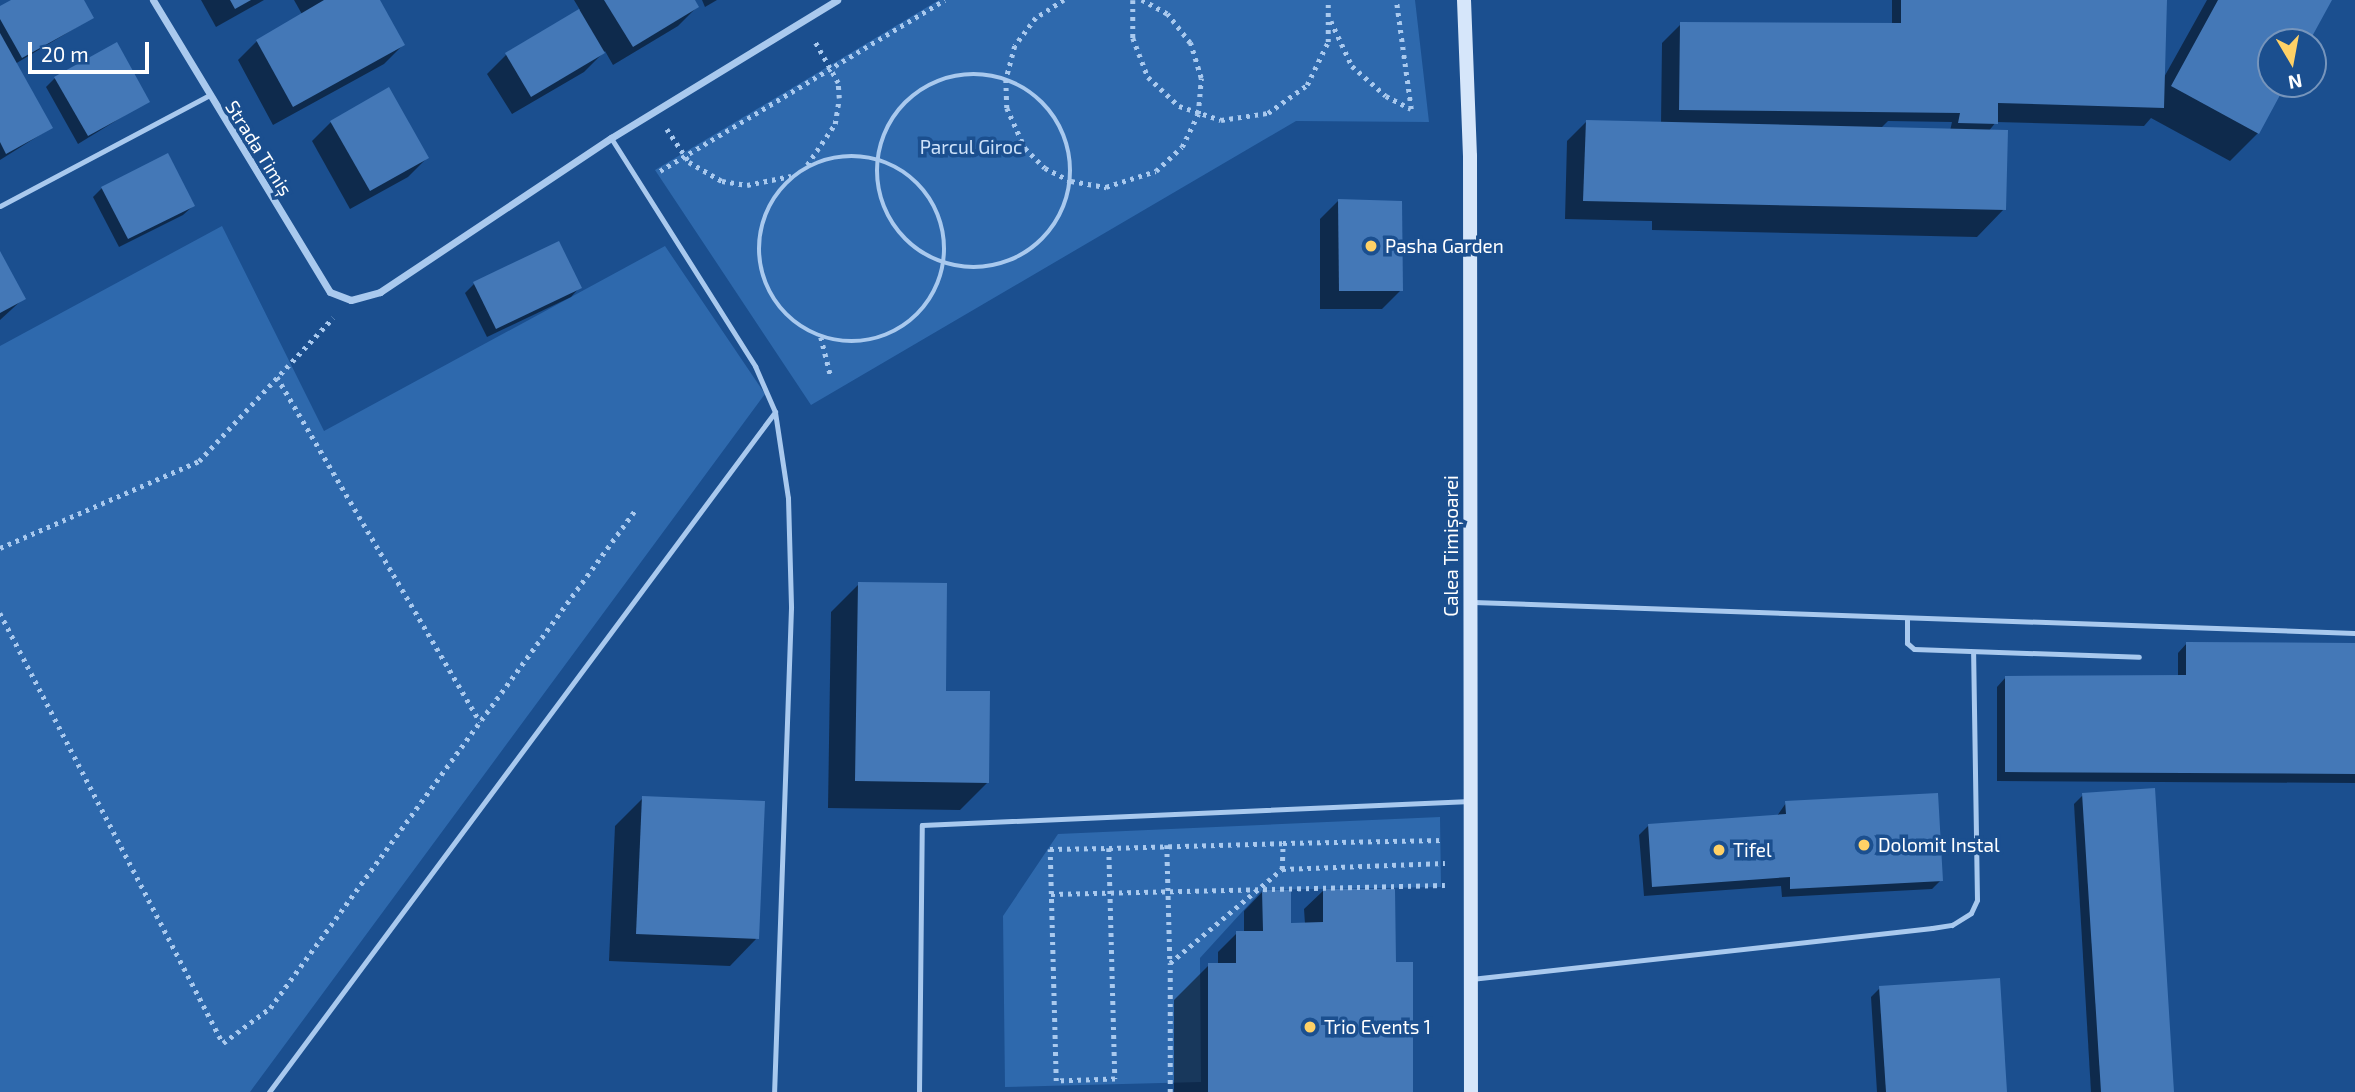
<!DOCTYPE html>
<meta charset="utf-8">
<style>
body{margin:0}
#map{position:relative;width:2355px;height:1092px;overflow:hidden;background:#1b4f8f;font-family:"Exo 2",sans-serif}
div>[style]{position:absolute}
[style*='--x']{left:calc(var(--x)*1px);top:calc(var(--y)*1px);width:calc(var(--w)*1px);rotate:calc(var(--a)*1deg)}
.green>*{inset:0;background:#2e69ad}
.shadow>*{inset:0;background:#0007}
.building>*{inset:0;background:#4478b7}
.path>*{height:4.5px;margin-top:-2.25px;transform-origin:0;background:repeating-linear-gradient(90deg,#a9c9ee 0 3.5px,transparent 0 8.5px)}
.path>.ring{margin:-2.25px;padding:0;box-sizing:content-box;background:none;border:4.5px solid #a9c9ee;border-radius:50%}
.service>*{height:5px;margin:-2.5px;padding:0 2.5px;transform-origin:2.5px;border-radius:2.5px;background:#a9c9ee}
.minor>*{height:7px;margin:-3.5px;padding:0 3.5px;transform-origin:3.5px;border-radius:3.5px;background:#a9c9ee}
.secondary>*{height:14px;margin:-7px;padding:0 7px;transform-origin:7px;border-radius:7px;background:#d6e6fa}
.dots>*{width:19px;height:19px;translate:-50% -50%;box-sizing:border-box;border:4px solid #1b4f8f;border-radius:50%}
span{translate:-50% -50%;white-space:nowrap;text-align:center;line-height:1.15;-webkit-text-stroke:7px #1b4f8f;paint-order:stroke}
.park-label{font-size:19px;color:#cfe3fa}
.street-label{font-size:19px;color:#fff}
.poi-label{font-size:19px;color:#fff}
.left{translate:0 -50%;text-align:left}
.north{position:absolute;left:2257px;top:28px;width:70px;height:70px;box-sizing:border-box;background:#1b4f8f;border:2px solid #7695bc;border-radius:50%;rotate:170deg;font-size:19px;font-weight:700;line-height:28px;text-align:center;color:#fff}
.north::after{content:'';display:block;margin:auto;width:24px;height:32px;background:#ffd166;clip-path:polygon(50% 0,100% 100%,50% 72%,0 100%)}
.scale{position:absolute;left:28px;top:42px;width:121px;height:32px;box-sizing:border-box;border:4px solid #fff;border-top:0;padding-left:9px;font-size:21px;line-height:24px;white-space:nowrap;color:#fff;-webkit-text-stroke:5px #1b4f8f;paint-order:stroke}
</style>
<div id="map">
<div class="green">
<div style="clip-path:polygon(939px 0,1415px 0,1429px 122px,1296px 121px,811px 405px,655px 170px)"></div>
<div style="clip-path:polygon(222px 226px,324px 431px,665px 246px,765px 394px,250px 1092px,0 1092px,0 346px)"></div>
<div style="clip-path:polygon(1440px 817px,1441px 887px,1262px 890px,1200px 958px,1201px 1082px,1005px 1087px,1003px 916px,1058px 834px)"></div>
</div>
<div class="shadow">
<div style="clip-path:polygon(15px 0,82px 0,92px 18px,15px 64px,51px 128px,0 160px,0 8px)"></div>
<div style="clip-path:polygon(201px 0,264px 0,216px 27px)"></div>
<div style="clip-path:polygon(294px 0,379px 0,403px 45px,384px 64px,273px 125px,238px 60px,257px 41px,303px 16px)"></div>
<div style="clip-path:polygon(574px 0,693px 0,697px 7px,678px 26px,613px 65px,605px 51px,584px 72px,512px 114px,487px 74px,506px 55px,580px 10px)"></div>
<div style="clip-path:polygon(702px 0,717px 0,705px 7px)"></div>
<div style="clip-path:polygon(evenodd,1892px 0,2165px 0,2163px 79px,2207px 0,2330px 0,2307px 42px,2271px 42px,2271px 84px,2284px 84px,2258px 133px,2230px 161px,2151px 118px,2144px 126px,1996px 122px,1988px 132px,2004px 209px,1977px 237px,1652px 230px,1652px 221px,1565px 219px,1567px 141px,1586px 122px,1661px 124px,1662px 43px,1681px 24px,1892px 25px,1892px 0,1888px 121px,1952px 122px,1950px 131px,1880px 129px,1888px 121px)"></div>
<div style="clip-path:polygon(55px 78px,148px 101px,78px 144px,46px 87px)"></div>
<div style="clip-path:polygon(388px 90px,427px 158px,408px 177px,350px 209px,312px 141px,331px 122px)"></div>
<div style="clip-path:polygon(102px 188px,193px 206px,183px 215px,119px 247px,93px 197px)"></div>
<div style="clip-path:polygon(1339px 200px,1401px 290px,1382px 309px,1320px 309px,1320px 219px)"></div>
<div style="clip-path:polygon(0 255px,24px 298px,0 320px)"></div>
<div style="clip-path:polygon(474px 284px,580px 287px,571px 297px,487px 337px,465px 293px)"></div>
<div style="clip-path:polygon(859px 584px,944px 692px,988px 782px,960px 810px,828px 808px,831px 612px)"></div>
<div style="clip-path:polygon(2187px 643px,2355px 644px,2355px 783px,1997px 781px,1997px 687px,2006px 677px,2178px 677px,2178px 653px)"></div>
<div style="clip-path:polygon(2083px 795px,2173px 1092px,2091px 1092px,2074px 804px)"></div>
<div style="clip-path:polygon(643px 798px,757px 938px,730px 966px,609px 961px,615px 826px)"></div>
<div style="clip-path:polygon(1786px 803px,1941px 880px,1932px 889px,1782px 897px,1781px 886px,1644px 896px,1639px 835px,1649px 825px,1777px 816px)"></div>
<div style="clip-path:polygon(1324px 890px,1394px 964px,1411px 1092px,1174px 1092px,1174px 1000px,1209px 965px,1218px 965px,1218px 952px,1237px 933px,1244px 933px,1244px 911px,1263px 891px,1289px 924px,1305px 924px,1304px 909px)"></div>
<div style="clip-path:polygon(1880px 988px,2005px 1092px,1877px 1092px,1871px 997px)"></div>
</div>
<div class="building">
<div style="clip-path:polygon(11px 0,84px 0,94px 18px,22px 58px,0 19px,0 6px)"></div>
<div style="clip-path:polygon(230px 0,251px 0,235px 9px)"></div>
<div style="clip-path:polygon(324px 0,380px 0,405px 45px,293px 107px,256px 40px)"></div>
<div style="clip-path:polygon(604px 0,695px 0,699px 7px,633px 47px)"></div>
<div style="clip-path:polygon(1901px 0,2167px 0,2164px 108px,1998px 103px,1998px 124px,1958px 123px,1960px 113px,1679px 110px,1680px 22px,1901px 23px)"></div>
<div style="clip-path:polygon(2218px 0,2332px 0,2309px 42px,2271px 42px,2271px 84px,2286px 84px,2259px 134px,2171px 86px)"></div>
<div style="clip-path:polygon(579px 9px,605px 53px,531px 97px,505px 53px)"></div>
<div style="clip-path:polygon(0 33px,53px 128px,6px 154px,0 142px)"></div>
<div style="clip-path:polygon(117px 42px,150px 102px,88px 136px,54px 77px)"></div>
<div style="clip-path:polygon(389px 87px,429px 158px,370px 191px,330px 121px)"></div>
<div style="clip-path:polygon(1586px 120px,2008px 130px,2006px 210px,1583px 201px)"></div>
<div style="clip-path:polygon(168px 153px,195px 206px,128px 239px,101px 187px)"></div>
<div style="clip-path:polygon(1338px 199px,1402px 201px,1403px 291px,1339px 291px)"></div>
<div style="clip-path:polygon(559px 241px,582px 288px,496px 329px,473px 282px)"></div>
<div style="clip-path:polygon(0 251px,26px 299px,0 313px)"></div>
<div style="clip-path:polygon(858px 582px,947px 583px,946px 691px,990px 691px,989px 783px,855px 781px)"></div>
<div style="clip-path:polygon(2186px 642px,2355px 643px,2355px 774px,2005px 772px,2005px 676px,2186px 675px)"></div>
<div style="clip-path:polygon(2155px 788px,2174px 1092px,2101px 1092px,2082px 793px)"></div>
<div style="clip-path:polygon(1938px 793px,1943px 881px,1790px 889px,1790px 877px,1652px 887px,1648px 824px,1786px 814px,1785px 801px)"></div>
<div style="clip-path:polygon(642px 796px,765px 801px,759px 939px,636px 934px)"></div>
<div style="clip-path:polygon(1323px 889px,1395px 889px,1396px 962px,1413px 962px,1413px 1092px,1208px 1092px,1208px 963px,1236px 963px,1236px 931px,1263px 931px,1262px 890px,1291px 890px,1291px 923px,1323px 922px)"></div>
<div style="clip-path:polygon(2000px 978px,2007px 1092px,1886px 1092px,1879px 986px)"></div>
</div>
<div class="path">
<div style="--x:1064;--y:0;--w:33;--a:147"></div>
<div style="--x:1036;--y:18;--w:35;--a:127"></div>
<div style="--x:1015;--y:46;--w:34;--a:105"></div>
<div style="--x:1006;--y:79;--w:29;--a:88"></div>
<div style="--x:1007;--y:108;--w:44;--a:65.8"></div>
<div style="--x:1025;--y:148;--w:28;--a:45"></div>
<div style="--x:1045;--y:168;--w:29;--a:27"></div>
<div style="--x:1071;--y:181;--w:36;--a:10"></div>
<div style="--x:1106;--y:187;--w:52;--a:-17.7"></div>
<div style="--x:1156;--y:171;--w:35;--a:-43"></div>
<div style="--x:1182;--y:147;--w:37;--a:-64"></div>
<div style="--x:1198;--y:114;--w:36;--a:-85"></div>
<div style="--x:1201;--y:78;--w:37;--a:-107"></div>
<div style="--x:1190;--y:43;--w:37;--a:-128"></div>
<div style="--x:1167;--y:14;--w:29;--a:-151"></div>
<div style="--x:1133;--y:0;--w:38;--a:90"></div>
<div style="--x:1133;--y:38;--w:42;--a:69"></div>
<div style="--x:1148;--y:77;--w:42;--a:43.1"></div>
<div style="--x:1179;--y:106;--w:44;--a:18.4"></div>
<div style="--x:1221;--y:120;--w:48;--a:-8.5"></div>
<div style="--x:1268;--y:113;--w:48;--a:-35.7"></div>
<div style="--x:1307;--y:85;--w:48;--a:-64"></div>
<div style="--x:1328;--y:42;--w:42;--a:-90"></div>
<div style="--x:1331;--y:21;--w:50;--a:65"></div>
<div style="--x:1352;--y:66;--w:45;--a:41.4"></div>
<div style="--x:1386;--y:96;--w:28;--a:27"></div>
<div style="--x:1411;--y:109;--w:110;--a:-97.8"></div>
<div class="ring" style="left:877px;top:74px;width:189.5px;height:189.5px"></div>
<div style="--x:667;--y:129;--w:40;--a:56"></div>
<div style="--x:689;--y:162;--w:38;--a:30"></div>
<div style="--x:722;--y:181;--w:25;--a:9"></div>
<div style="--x:747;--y:185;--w:45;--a:-11.6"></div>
<div class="ring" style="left:759px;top:156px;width:181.5px;height:181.5px"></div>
<div style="--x:807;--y:165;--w:50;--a:-55.7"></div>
<div style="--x:835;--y:124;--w:26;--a:-81"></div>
<div style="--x:839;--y:98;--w:15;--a:-94"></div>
<div style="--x:838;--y:83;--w:47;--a:-119.3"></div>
<div style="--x:660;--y:171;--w:332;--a:-31"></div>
<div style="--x:821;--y:337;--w:41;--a:76"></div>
<div style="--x:277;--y:377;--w:400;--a:59.5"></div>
<div style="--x:0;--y:548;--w:217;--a:-23.6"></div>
<div style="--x:199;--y:461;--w:196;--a:-46.9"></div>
<div style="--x:0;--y:613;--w:484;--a:62.6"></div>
<div style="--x:223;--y:1043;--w:59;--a:-36.7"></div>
<div style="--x:270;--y:1008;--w:619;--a:-53.74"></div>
<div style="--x:1167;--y:845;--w:117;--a:88.5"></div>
<div style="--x:1109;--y:848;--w:231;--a:88.5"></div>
<div style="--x:1115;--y:1079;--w:59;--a:178.1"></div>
<div style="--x:1056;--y:1081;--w:232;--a:-91.5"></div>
<div style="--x:1050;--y:849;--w:59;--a:-1"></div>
<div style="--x:1109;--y:848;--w:174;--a:-1.6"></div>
<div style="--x:1283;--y:843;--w:161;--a:-1.1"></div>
<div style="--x:1282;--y:869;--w:26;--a:-88"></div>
<div style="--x:1051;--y:894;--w:394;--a:-1.3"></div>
<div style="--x:1170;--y:1092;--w:129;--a:-90"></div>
<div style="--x:1170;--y:963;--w:146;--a:-40"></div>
<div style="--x:1282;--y:869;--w:163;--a:-2.1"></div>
</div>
<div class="service">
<div style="--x:611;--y:138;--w:270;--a:57.7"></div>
<div style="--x:755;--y:366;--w:50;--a:66.5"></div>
<div style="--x:775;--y:412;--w:87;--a:81.4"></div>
<div style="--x:788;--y:498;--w:110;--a:88.4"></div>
<div style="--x:791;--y:608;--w:484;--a:92"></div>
<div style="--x:0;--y:206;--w:235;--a:-27.9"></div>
<div style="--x:1473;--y:602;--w:883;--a:2.01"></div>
<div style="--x:1907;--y:618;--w:25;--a:90"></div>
<div style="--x:1907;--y:643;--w:9;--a:41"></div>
<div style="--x:1914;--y:649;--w:225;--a:2"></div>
<div style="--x:1471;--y:979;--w:464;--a:-6.3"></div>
<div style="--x:1932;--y:928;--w:20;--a:-9"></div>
<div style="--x:1952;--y:925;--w:22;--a:-32"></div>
<div style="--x:1971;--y:913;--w:14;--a:-65"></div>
<div style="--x:1977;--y:900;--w:248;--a:-90.9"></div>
<div style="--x:269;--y:1092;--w:848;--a:-53.35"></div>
<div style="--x:919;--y:1092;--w:267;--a:-89.4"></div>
<div style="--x:922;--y:825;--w:549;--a:-2.51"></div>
</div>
<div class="minor">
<div style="--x:153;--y:0;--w:341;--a:58.8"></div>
<div style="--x:330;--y:292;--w:22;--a:21"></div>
<div style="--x:351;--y:300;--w:30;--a:-15"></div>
<div style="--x:380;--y:292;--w:278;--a:-33.7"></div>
<div style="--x:611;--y:138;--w:265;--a:-31.4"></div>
</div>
<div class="secondary">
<div style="--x:1464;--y:0;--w:156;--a:87.8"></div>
<div style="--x:1470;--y:156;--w:936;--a:89.94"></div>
</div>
<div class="dots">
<div style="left:1371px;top:246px;background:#ffd166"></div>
<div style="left:1864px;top:845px;background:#ffd166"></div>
<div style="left:1719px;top:850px;background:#ffd166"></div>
<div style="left:1310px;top:1027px;background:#ffd166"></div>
</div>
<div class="park-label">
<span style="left:971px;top:147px">Parcul Giroc</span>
</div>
<div class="street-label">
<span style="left:259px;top:148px;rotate:58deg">Strada Timiș</span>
<span style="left:1451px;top:546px;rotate:-90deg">Calea Timișoarei</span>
</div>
<div class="poi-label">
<span class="left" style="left:1385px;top:246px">Pasha Garden</span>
<span class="left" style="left:1878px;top:845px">Dolomit Instal</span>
<span class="left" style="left:1733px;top:850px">Tifel</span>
<span class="left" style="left:1324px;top:1027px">Trio Events 1</span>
</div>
<div class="north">N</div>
<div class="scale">20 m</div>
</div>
